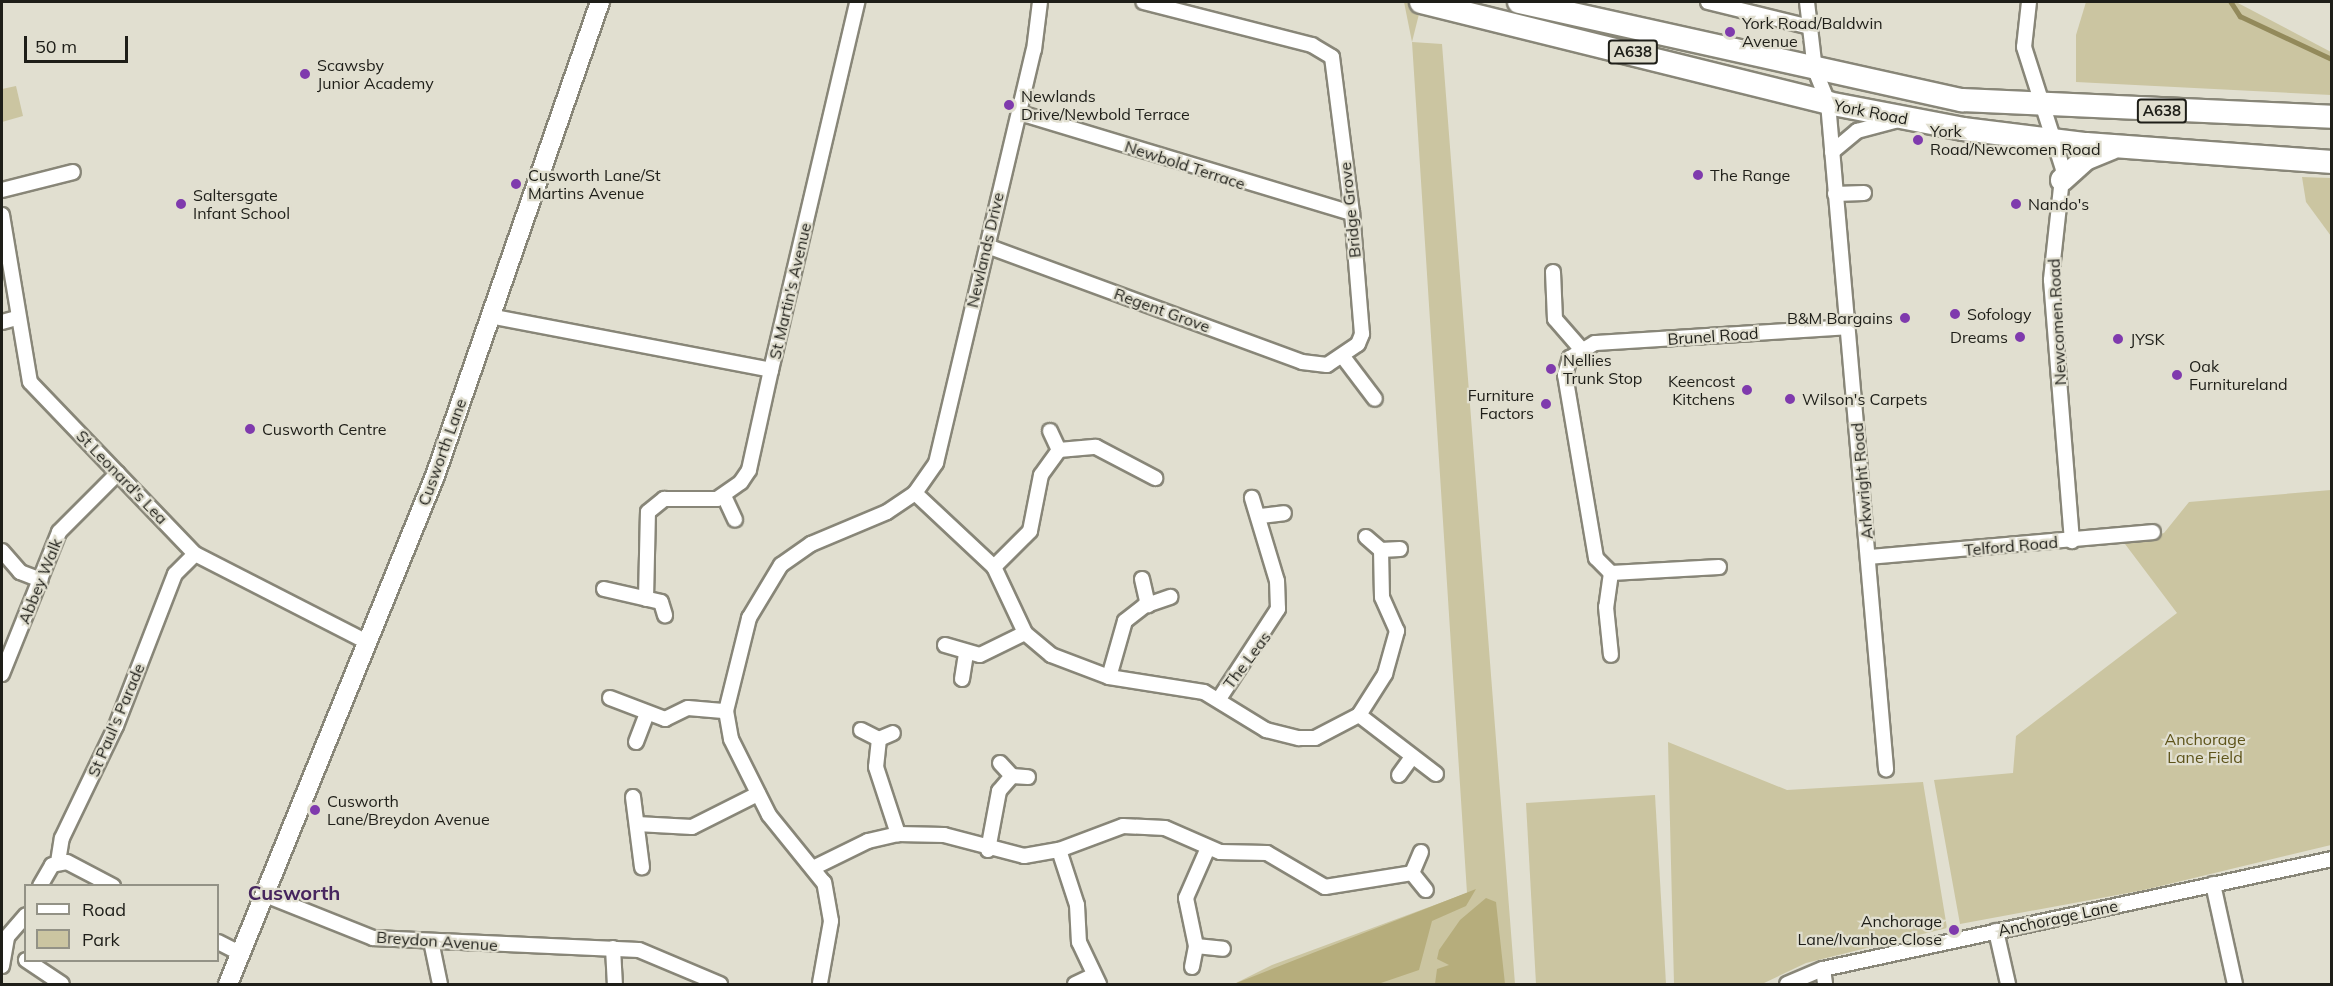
<!DOCTYPE html>
<style>
body{margin:0}
#map{position:relative;width:2333px;height:986px;overflow:hidden;background:#e1dfd0;font-family:Mulish,sans-serif}
div>[style]{position:absolute}
[style*='--x']{left:calc(var(--x)*1px);top:calc(var(--y)*1px);width:calc(var(--w)*1px);rotate:calc(var(--a)*1deg)}
.green>*{inset:0;background:#cbc5a1}
.forest>*{inset:0;background:#b6ad7c}
.stream>*{height:4.5px;margin:-2.25px;padding:0 2.25px;transform-origin:2.25px;border-radius:2.25px;background:#938a5b}
.roads{filter:drop-shadow(2px 0 #888678) drop-shadow(-2px 0 #888678) drop-shadow(0 2px #888678) drop-shadow(0 -2px #888678)}
.minor>*{height:14px;margin:-7px;padding:0 7px;transform-origin:7px;border-radius:7px;background:#fff}
.tertiary>*{height:18px;margin:-9px;padding:0 9px;transform-origin:9px;border-radius:9px;background:#fff}
.trunk>*{height:22px;margin:-11px;padding:0 11px;transform-origin:11px;border-radius:11px;background:#fff}
.dots>*{width:16px;height:16px;translate:-50% -50%;box-sizing:border-box;border:3px solid #e1dfd0;border-radius:50%}
span{translate:-50% -50%;white-space:nowrap;text-align:center;line-height:1.15;-webkit-text-stroke:4.5px #e1dfd0;paint-order:stroke}
.shield-label span{padding:2px 4px;background:#e1dfd0;border:2px solid;border-radius:4px;-webkit-text-stroke-width:0}
.shield-label{font-size:15px;color:#1e1e18;font-weight:700}
.poi-label{font-size:16px;color:#1e1e18}
.left{translate:0 -50%;text-align:left}
.right{translate:-100% -50%;text-align:right}
.street-label{font-size:16px;color:#1e1e18}
.park-label{font-size:16px;color:#5d5319}
.quarter-label{font-size:20px;color:#46255e;font-weight:700}
.frame{position:absolute;inset:0;border:3px solid #1e1e18;pointer-events:none}
.legend{position:absolute;left:24px;top:884px;width:195px;height:78px;box-sizing:border-box;background:#e1dfd0;border:2px solid #939286;margin:0;padding:8px 10px;list-style:none;font-size:18px;color:#1e1e18}
.legend li{display:flex;align-items:center;gap:12px;height:30px}
.legend b{width:30px;border:2px solid #939286}
.scale{position:absolute;left:24px;top:36px;width:104px;height:27px;box-sizing:border-box;border:3px solid #1e1e18;border-top:0;padding-left:8px;font-size:18px;line-height:21px;white-space:nowrap;color:#1e1e18;-webkit-text-stroke:4px #e1dfd0;paint-order:stroke}
</style>
<div id="map">
<div class="green">
<div style="clip-path:polygon(1404px 2px,1422px 2px,1412px 42px,1442px 44px,1515px 984px,1234px 984px,1272px 965px,1467px 893px,1412px 42px)"></div>
<div style="clip-path:polygon(2086px 2px,2236px 2px,2331px 52px,2331px 95px,2076px 82px,2076px 35px)"></div>
<div style="clip-path:polygon(16px 86px,23px 116px,2px 122px,2px 89px)"></div>
<div style="clip-path:polygon(2302px 177px,2331px 178px,2331px 236px,2306px 202px)"></div>
<div style="clip-path:polygon(2331px 490px,2331px 845px,2144px 890px,1960px 924px,1934px 780px,2013px 773px,2016px 736px,2177px 613px,2125px 544px,2164px 533px,2189px 502px)"></div>
<div style="clip-path:polygon(1668px 742px,1787px 790px,1923px 782px,1947px 928px,1806px 963px,1762px 984px,1674px 984px)"></div>
<div style="clip-path:polygon(1655px 795px,1666px 984px,1536px 984px,1526px 803px)"></div>
</div>
<div class="forest">
<div style="clip-path:polygon(1476px 889px,1466px 906px,1432px 921px,1419px 970px,1378px 984px,1234px 984px)"></div>
<div style="clip-path:polygon(1486px 898px,1496px 902px,1505px 984px,1435px 984px,1437px 969px,1449px 965px,1437px 959px,1439px 950px,1460px 920px)"></div>
</div>
<div class="stream">
<div style="--x:2231;--y:2;--w:17;--a:57"></div>
<div style="--x:2240;--y:16;--w:102;--a:25.1"></div>
</div>
<div class="roads">
<div class="minor">
<div style="--x:1708;--y:2;--w:105;--a:13.8"></div>
<div style="--x:1807;--y:2;--w:68;--a:83.3"></div>
<div style="--x:1815;--y:70;--w:35;--a:68"></div>
<div style="--x:1828;--y:103;--w:669;--a:85.02"></div>
<div style="--x:2029;--y:2;--w:45;--a:96.3"></div>
<div style="--x:2024;--y:47;--w:128;--a:72.3"></div>
<div style="--x:2063;--y:169;--w:112;--a:96.2"></div>
<div style="--x:2051;--y:280;--w:262;--a:85.4"></div>
<div style="--x:1020;--y:113;--w:347;--a:16.8"></div>
<div style="--x:1832;--y:152;--w:33;--a:-40"></div>
<div style="--x:1857;--y:131;--w:39;--a:-15"></div>
<div style="--x:2;--y:190;--w:73;--a:-14.2"></div>
<div style="--x:1835;--y:194;--w:29;--a:-2"></div>
<div style="--x:2;--y:215;--w:169;--a:80.5"></div>
<div style="--x:30;--y:382;--w:238;--a:46.2"></div>
<div style="--x:195;--y:554;--w:195;--a:27.1"></div>
<div style="--x:987;--y:246;--w:336;--a:20.2"></div>
<div style="--x:1302;--y:362;--w:25;--a:7"></div>
<div style="--x:1327;--y:365;--w:37;--a:-34"></div>
<div style="--x:1358;--y:344;--w:11;--a:-68"></div>
<div style="--x:1362;--y:334;--w:121;--a:-94.7"></div>
<div style="--x:1352;--y:213;--w:157;--a:-97.3"></div>
<div style="--x:1332;--y:57;--w:23;--a:-149"></div>
<div style="--x:1312;--y:45;--w:174;--a:-165.7"></div>
<div style="--x:1553;--y:272;--w:47;--a:87.6"></div>
<div style="--x:1555;--y:319;--w:40;--a:49"></div>
<div style="--x:489;--y:316;--w:287;--a:10.8"></div>
<div style="--x:771;--y:370;--w:378;--a:-76.8"></div>
<div style="--x:2;--y:322;--w:16;--a:-15"></div>
<div style="--x:1344;--y:358;--w:51;--a:52.9"></div>
<div style="--x:1050;--y:431;--w:21;--a:65"></div>
<div style="--x:915;--y:493;--w:108;--a:43.1"></div>
<div style="--x:994;--y:567;--w:73;--a:64.8"></div>
<div style="--x:1025;--y:633;--w:34;--a:40"></div>
<div style="--x:1051;--y:655;--w:62;--a:20.8"></div>
<div style="--x:1109;--y:677;--w:96;--a:9"></div>
<div style="--x:1204;--y:692;--w:73;--a:31.5"></div>
<div style="--x:1266;--y:730;--w:34;--a:14"></div>
<div style="--x:1299;--y:738;--w:16;--a:0"></div>
<div style="--x:1315;--y:738;--w:50;--a:-27.6"></div>
<div style="--x:1359;--y:715;--w:49;--a:-57.6"></div>
<div style="--x:1385;--y:674;--w:45;--a:-74.4"></div>
<div style="--x:1397;--y:631;--w:37;--a:-114"></div>
<div style="--x:1382;--y:597;--w:47;--a:-91.2"></div>
<div style="--x:724;--y:496;--w:26;--a:65"></div>
<div style="--x:1261;--y:516;--w:23;--a:-7"></div>
<div style="--x:1366;--y:537;--w:20;--a:41"></div>
<div style="--x:1381;--y:550;--w:19;--a:-3"></div>
<div style="--x:2;--y:551;--w:28;--a:49"></div>
<div style="--x:20;--y:572;--w:22;--a:21"></div>
<div style="--x:1869;--y:557;--w:285;--a:-5"></div>
<div style="--x:994;--y:567;--w:51;--a:-45"></div>
<div style="--x:1030;--y:531;--w:57;--a:-78.9"></div>
<div style="--x:1041;--y:475;--w:31;--a:-54"></div>
<div style="--x:1059;--y:450;--w:37;--a:-5"></div>
<div style="--x:1096;--y:447;--w:67;--a:27.7"></div>
<div style="--x:1719;--y:567;--w:108;--a:176.8"></div>
<div style="--x:1611;--y:573;--w:21;--a:-135"></div>
<div style="--x:1596;--y:558;--w:186;--a:-99.6"></div>
<div style="--x:1565;--y:375;--w:18;--a:-74"></div>
<div style="--x:1570;--y:358;--w:29;--a:-31"></div>
<div style="--x:1595;--y:343;--w:253;--a:-3.6"></div>
<div style="--x:1611;--y:573;--w:34;--a:98"></div>
<div style="--x:1606;--y:607;--w:48;--a:84.1"></div>
<div style="--x:1142;--y:579;--w:27;--a:77"></div>
<div style="--x:604;--y:589;--w:58;--a:12.8"></div>
<div style="--x:661;--y:602;--w:14;--a:73"></div>
<div style="--x:646;--y:599;--w:87;--a:-88.7"></div>
<div style="--x:648;--y:512;--w:21;--a:-39"></div>
<div style="--x:664;--y:499;--w:53;--a:0"></div>
<div style="--x:717;--y:499;--w:29;--a:-35"></div>
<div style="--x:741;--y:482;--w:14;--a:-56"></div>
<div style="--x:749;--y:470;--w:102;--a:-77.6"></div>
<div style="--x:945;--y:645;--w:36;--a:16"></div>
<div style="--x:980;--y:655;--w:50;--a:-26.1"></div>
<div style="--x:2;--y:674;--w:153;--a:-68.1"></div>
<div style="--x:59;--y:532;--w:83;--a:-45"></div>
<div style="--x:1109;--y:677;--w:58;--a:-74.1"></div>
<div style="--x:1125;--y:621;--w:24;--a:-38"></div>
<div style="--x:1144;--y:606;--w:28;--a:-19"></div>
<div style="--x:962;--y:679;--w:24;--a:-81"></div>
<div style="--x:610;--y:698;--w:59;--a:20.9"></div>
<div style="--x:665;--y:719;--w:25;--a:-26"></div>
<div style="--x:688;--y:708;--w:38;--a:5"></div>
<div style="--x:1219;--y:699;--w:108;--a:-56.8"></div>
<div style="--x:1278;--y:609;--w:28;--a:-92"></div>
<div style="--x:1277;--y:581;--w:87;--a:-106.8"></div>
<div style="--x:1359;--y:715;--w:97;--a:37.5"></div>
<div style="--x:861;--y:730;--w:20;--a:27"></div>
<div style="--x:879;--y:739;--w:15;--a:-23"></div>
<div style="--x:879;--y:739;--w:28;--a:96"></div>
<div style="--x:876;--y:767;--w:71;--a:71.8"></div>
<div style="--x:636;--y:742;--w:31;--a:-69"></div>
<div style="--x:1000;--y:763;--w:18;--a:47"></div>
<div style="--x:1012;--y:776;--w:16;--a:4"></div>
<div style="--x:1399;--y:775;--w:22;--a:-54"></div>
<div style="--x:633;--y:797;--w:71;--a:82.7"></div>
<div style="--x:637;--y:824;--w:55;--a:3.1"></div>
<div style="--x:692;--y:827;--w:74;--a:-26.6"></div>
<div style="--x:988;--y:850;--w:60;--a:-79.4"></div>
<div style="--x:999;--y:791;--w:20;--a:-49"></div>
<div style="--x:1059;--y:850;--w:58;--a:71.9"></div>
<div style="--x:1077;--y:905;--w:37;--a:87"></div>
<div style="--x:1079;--y:942;--w:47;--a:64.5"></div>
<div style="--x:1421;--y:852;--w:23;--a:113"></div>
<div style="--x:1412;--y:873;--w:22;--a:51"></div>
<div style="--x:58;--y:862;--w:24;--a:-81"></div>
<div style="--x:62;--y:838;--w:124;--a:-64.3"></div>
<div style="--x:116;--y:726;--w:163;--a:-68.8"></div>
<div style="--x:175;--y:574;--w:28;--a:-45"></div>
<div style="--x:815;--y:867;--w:59;--a:-26.1"></div>
<div style="--x:868;--y:841;--w:31;--a:-13"></div>
<div style="--x:898;--y:834;--w:46;--a:1.2"></div>
<div style="--x:944;--y:835;--w:83;--a:14.7"></div>
<div style="--x:1024;--y:856;--w:36;--a:-10"></div>
<div style="--x:1059;--y:850;--w:68;--a:-20.6"></div>
<div style="--x:1123;--y:826;--w:42;--a:2.7"></div>
<div style="--x:1165;--y:828;--w:60;--a:23.6"></div>
<div style="--x:1220;--y:852;--w:47;--a:1.2"></div>
<div style="--x:1267;--y:853;--w:67;--a:30.4"></div>
<div style="--x:1325;--y:887;--w:88;--a:-9.1"></div>
<div style="--x:2213;--y:884;--w:102;--a:77.6"></div>
<div style="--x:40;--y:886;--w:24;--a:-60"></div>
<div style="--x:52;--y:865;--w:15;--a:-11"></div>
<div style="--x:67;--y:862;--w:52;--a:27.6"></div>
<div style="--x:268;--y:896;--w:113;--a:21.8"></div>
<div style="--x:373;--y:938;--w:266;--a:2.6"></div>
<div style="--x:639;--y:950;--w:88;--a:22.8"></div>
<div style="--x:1996;--y:931;--w:54;--a:77.2"></div>
<div style="--x:7;--y:937;--w:29;--a:-49"></div>
<div style="--x:431;--y:941;--w:44;--a:78.2"></div>
<div style="--x:218;--y:942;--w:27;--a:27"></div>
<div style="--x:1196;--y:946;--w:27;--a:6"></div>
<div style="--x:613;--y:948;--w:36;--a:87"></div>
<div style="--x:26;--y:960;--w:43;--a:33.7"></div>
<div style="--x:2;--y:966;--w:29;--a:-80"></div>
<div style="--x:1192;--y:967;--w:21;--a:-79"></div>
<div style="--x:1196;--y:946;--w:49;--a:-101.8"></div>
<div style="--x:1186;--y:898;--w:55;--a:-66.3"></div>
<div style="--x:1823;--y:969;--w:15;--a:82"></div>
<div style="--x:820;--y:983;--w:63;--a:-79.9"></div>
<div style="--x:831;--y:921;--w:39;--a:-100"></div>
<div style="--x:824;--y:883;--w:87;--a:-129"></div>
<div style="--x:769;--y:815;--w:85;--a:-116.6"></div>
<div style="--x:731;--y:739;--w:28;--a:-100"></div>
<div style="--x:726;--y:711;--w:96;--a:-76.1"></div>
<div style="--x:749;--y:618;--w:62;--a:-58.9"></div>
<div style="--x:781;--y:565;--w:37;--a:-35"></div>
<div style="--x:811;--y:544;--w:82;--a:-22.8"></div>
<div style="--x:887;--y:512;--w:34;--a:-34"></div>
<div style="--x:915;--y:493;--w:37;--a:-55"></div>
<div style="--x:936;--y:463;--w:424;--a:-76.7"></div>
<div style="--x:1034;--y:50;--w:48;--a:-82.9"></div>
<div style="--x:1075;--y:984;--w:21;--a:-25"></div>
<div style="--x:1787;--y:984;--w:39;--a:-23"></div>
<div style="--x:1823;--y:969;--w:521;--a:-12.19"></div>
</div>
<div class="tertiary">
<div style="--x:228;--y:984;--w:549;--a:-67.83"></div>
<div style="--x:435;--y:476;--w:502;--a:-70.81"></div>
</div>
<div class="trunk">
<div style="--x:1421;--y:2;--w:419;--a:13.9"></div>
<div style="--x:1828;--y:103;--w:137;--a:10.9"></div>
<div style="--x:1963;--y:129;--w:124;--a:7"></div>
<div style="--x:2086;--y:144;--w:247;--a:4.2"></div>
<div style="--x:1519;--y:2;--w:454;--a:12.5"></div>
<div style="--x:1962;--y:100;--w:370;--a:2.6"></div>
<div style="--x:2062;--y:180;--w:31;--a:-42"></div>
<div style="--x:2085;--y:159;--w:29;--a:-22"></div>
</div>
</div>
<div class="dots">
<div style="left:1730px;top:32px;background:#7f3aad"></div>
<div style="left:305px;top:74px;background:#7f3aad"></div>
<div style="left:1009px;top:105px;background:#7f3aad"></div>
<div style="left:1918px;top:140px;background:#7f3aad"></div>
<div style="left:1698px;top:175px;background:#7f3aad"></div>
<div style="left:516px;top:184px;background:#7f3aad"></div>
<div style="left:181px;top:204px;background:#7f3aad"></div>
<div style="left:2016px;top:204px;background:#7f3aad"></div>
<div style="left:1955px;top:314px;background:#7f3aad"></div>
<div style="left:1905px;top:318px;background:#7f3aad"></div>
<div style="left:2020px;top:337px;background:#7f3aad"></div>
<div style="left:2118px;top:339px;background:#7f3aad"></div>
<div style="left:1551px;top:369px;background:#7f3aad"></div>
<div style="left:2177px;top:375px;background:#7f3aad"></div>
<div style="left:1747px;top:390px;background:#7f3aad"></div>
<div style="left:1790px;top:399px;background:#7f3aad"></div>
<div style="left:1546px;top:404px;background:#7f3aad"></div>
<div style="left:250px;top:429px;background:#7f3aad"></div>
<div style="left:315px;top:810px;background:#7f3aad"></div>
<div style="left:1954px;top:930px;background:#7f3aad"></div>
</div>
<div class="shield-label">
<span style="left:1633px;top:52px">A638</span>
<span style="left:2162px;top:111px">A638</span>
</div>
<div class="poi-label">
<span class="left" style="left:1742px;top:32px">York Road/Baldwin<br>Avenue</span>
<span class="left" style="left:317px;top:74px">Scawsby<br>Junior Academy</span>
<span class="left" style="left:1021px;top:105px">Newlands<br>Drive/Newbold Terrace</span>
<span class="left" style="left:1930px;top:140px">York<br>Road/Newcomen Road</span>
<span class="left" style="left:528px;top:184px">Cusworth Lane/St<br>Martins Avenue</span>
<span class="left" style="left:1710px;top:175px">The Range</span>
<span class="left" style="left:193px;top:204px">Saltersgate<br>Infant School</span>
<span class="left" style="left:2028px;top:204px">Nando's</span>
<span class="left" style="left:1967px;top:314px">Sofology</span>
<span class="right" style="left:1893px;top:318px">B&amp;M Bargains</span>
<span class="right" style="left:2008px;top:337px">Dreams</span>
<span class="left" style="left:2130px;top:339px">JYSK</span>
<span class="left" style="left:1563px;top:369px">Nellies<br>Trunk Stop</span>
<span class="left" style="left:2189px;top:375px">Oak<br>Furnitureland</span>
<span class="right" style="left:1735px;top:390px">Keencost<br>Kitchens</span>
<span class="right" style="left:1534px;top:404px">Furniture<br>Factors</span>
<span class="left" style="left:1802px;top:399px">Wilson's Carpets</span>
<span class="left" style="left:262px;top:429px">Cusworth Centre</span>
<span class="left" style="left:327px;top:810px">Cusworth<br>Lane/Breydon Avenue</span>
<span class="right" style="left:1942px;top:930px">Anchorage<br>Lane/Ivanhoe Close</span>
</div>
<div class="street-label">
<span style="left:1871px;top:112px;rotate:11deg">York Road</span>
<span style="left:1185px;top:165px;rotate:18deg">Newbold Terrace</span>
<span style="left:1350px;top:210px;rotate:-96deg">Bridge Grove</span>
<span style="left:985px;top:250px;rotate:-77deg">Newlands Drive</span>
<span style="left:790px;top:291px;rotate:-77deg">St Martin's Avenue</span>
<span style="left:1162px;top:310px;rotate:20deg">Regent Grove</span>
<span style="left:2057px;top:322px;rotate:-93deg">Newcomen Road</span>
<span style="left:1713px;top:336px;rotate:-4deg">Brunel Road</span>
<span style="left:442px;top:452px;rotate:-70deg">Cusworth Lane</span>
<span style="left:122px;top:477px;rotate:46deg">St Leonard's Lea</span>
<span style="left:1862px;top:481px;rotate:-95deg">Arkwright Road</span>
<span style="left:2011px;top:546px;rotate:-5deg">Telford Road</span>
<span style="left:40px;top:581px;rotate:-68deg">Abbey Walk</span>
<span style="left:1247px;top:660px;rotate:-53deg">The Leas</span>
<span style="left:116px;top:720px;rotate:-67deg">St Paul's Parade</span>
<span style="left:2058px;top:918px;rotate:-12deg">Anchorage Lane</span>
<span style="left:437px;top:941px;rotate:4deg">Breydon Avenue</span>
</div>
<div class="park-label">
<span style="left:2205px;top:748px">Anchorage<br>Lane Field</span>
</div>
<div class="quarter-label">
<span style="left:294px;top:892px">Cusworth</span>
</div>
<div class="frame"></div>
<ul class="legend">
<li><b style="height:8px;background:#fff"></b>Road</li>
<li><b style="height:16px;background:#cbc5a1"></b>Park</li>
</ul>
<div class="scale">50 m</div>
</div>
